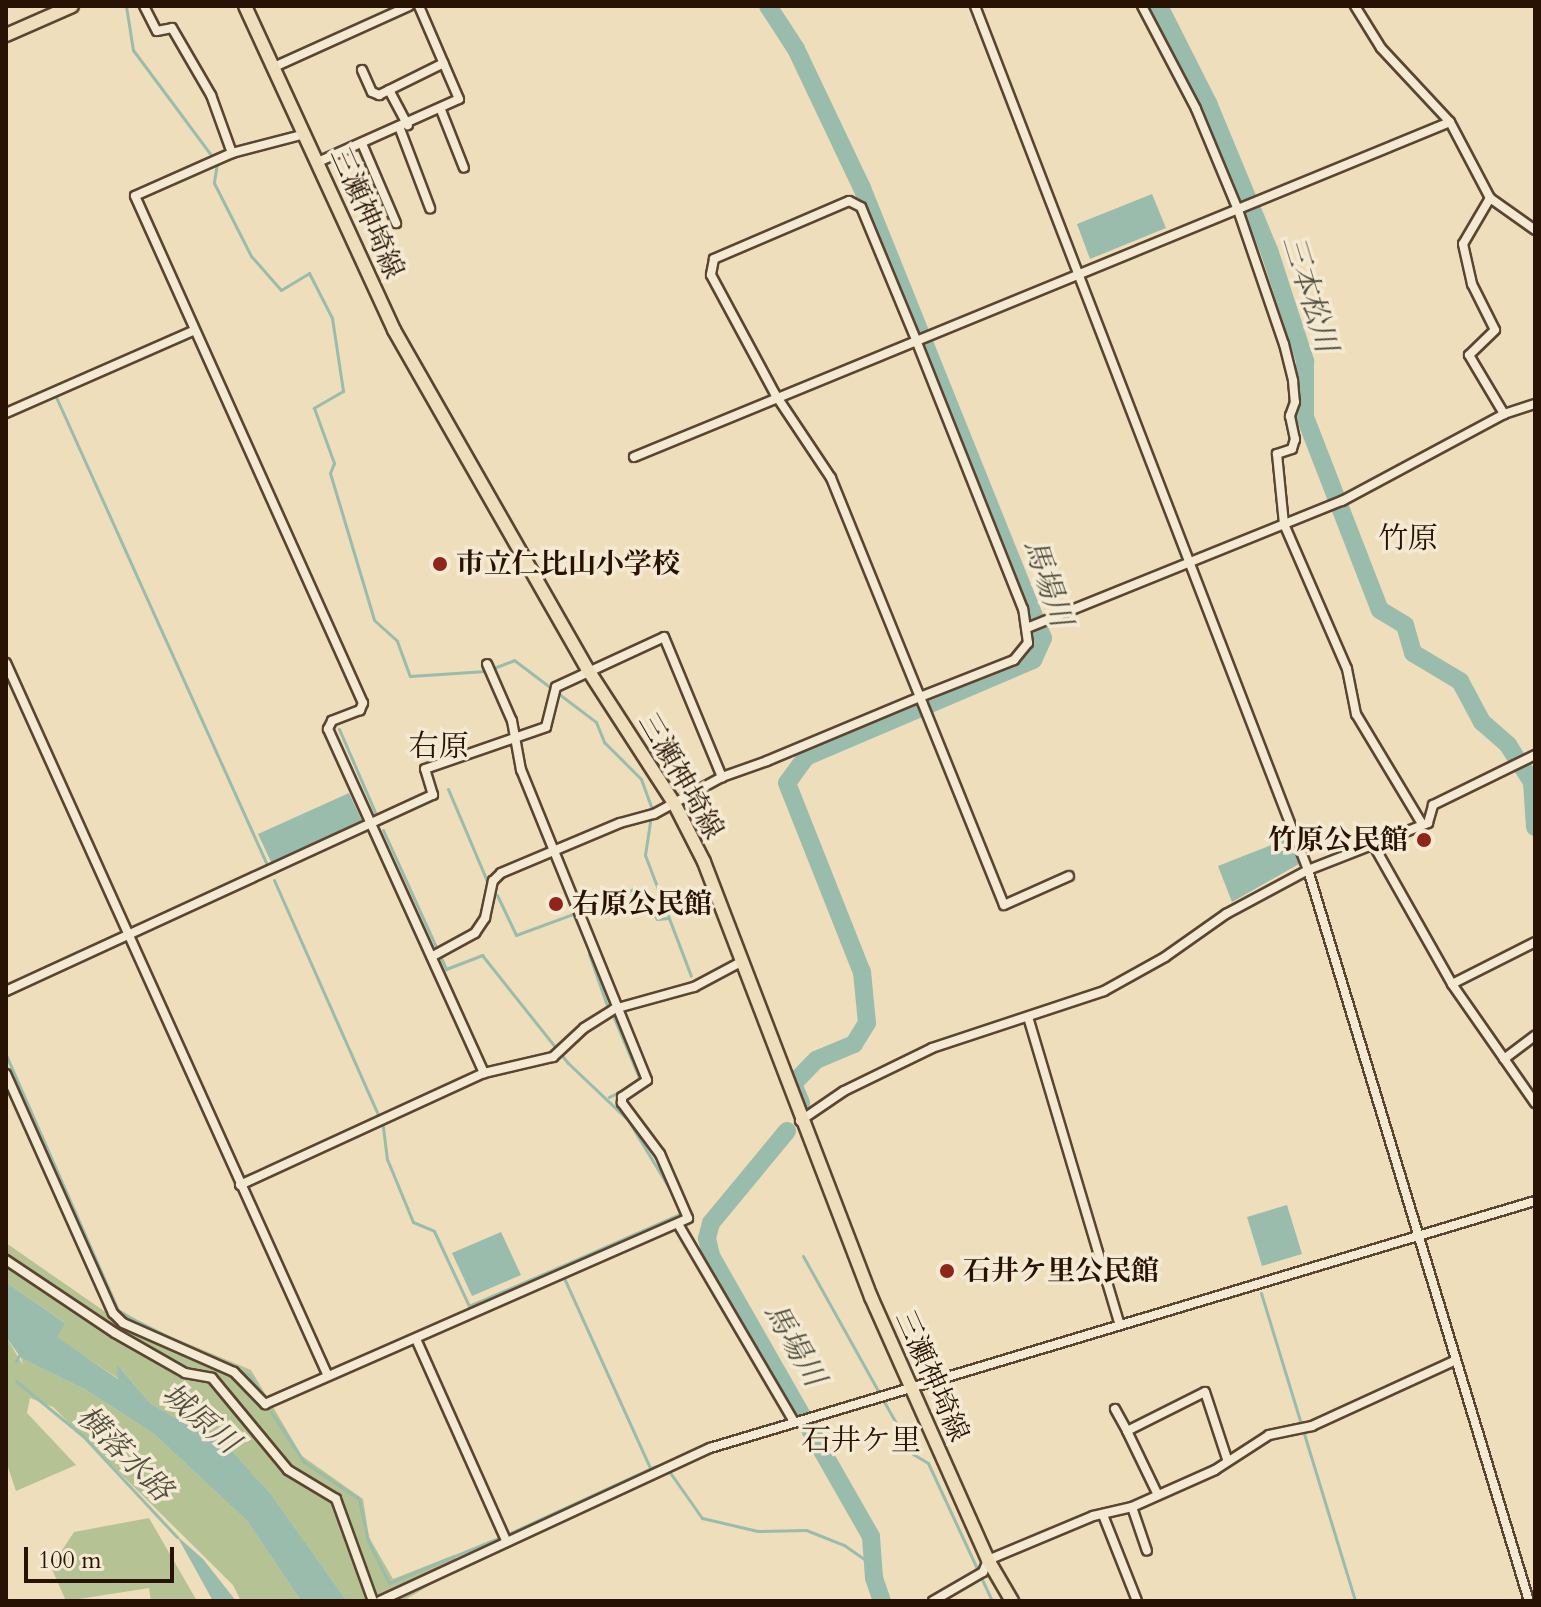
<!DOCTYPE html>
<meta charset="utf-8">
<style>
body{margin:0}
#map{position:relative;width:1541px;height:1607px;overflow:hidden;background:#eedebc;font-family:Cardo,"Noto Serif JP",serif}
div>[style]{position:absolute}
[style*='--x']{left:calc(var(--x)*1px);top:calc(var(--y)*1px);width:calc(var(--w)*1px);rotate:calc(var(--a)*1deg)}
.green>*{inset:0;background:#b5c293}
.water>*{inset:0;background:#9abcac}
.stream>*{height:3px;margin:-1.5px;padding:0 1.5px;transform-origin:1.5px;border-radius:1.5px;background:#9abcac}
.river>*{height:18px;margin:-9px;padding:0 9px;transform-origin:9px;border-radius:9px;background:#9abcac}
.roads{filter:drop-shadow(2px 0 #5a4531) drop-shadow(-2px 0 #5a4531) drop-shadow(0 2px #5a4531) drop-shadow(0 -2px #5a4531)}
.minor>*{height:8px;margin:-4px;padding:0 4px;transform-origin:4px;border-radius:4px;background:#f4ead3}
.primary>*{height:12px;margin:-6px;padding:0 6px;transform-origin:6px;border-radius:6px;background:#eedebc}
.dots>*{width:22px;height:22px;translate:-50% -50%;box-sizing:border-box;border:4px solid #f4ead3;border-radius:50%}
span{translate:-50% -50%;white-space:nowrap;text-align:center;line-height:1.15;-webkit-text-stroke:7px #f4ead3;paint-order:stroke}
.street-label{font-size:28px;color:#281203}
.poi-label{font-size:28px;color:#281203;font-weight:700}
.left{translate:0 -50%;text-align:left}
.right{translate:-100% -50%;text-align:right}
.water-label{font-size:30px;color:#504e3e;font-style:italic}
.neighbourhood-label{font-size:30px;color:#281203}
.frame{position:absolute;inset:0;border:8px solid #281203;pointer-events:none}
.scale{position:absolute;left:24px;top:1547px;width:150px;height:36px;box-sizing:border-box;border:4px solid #281203;border-top:0;padding-left:10px;font-size:24px;line-height:28px;white-space:nowrap;color:#281203;-webkit-text-stroke:6px #f4ead3;paint-order:stroke}
</style>
<div id="map">
<div class="green">
<div style="clip-path:polygon(6px 1243px,104px 1311px,121px 1310px,146px 1326px,251px 1370px,302px 1456px,363px 1499px,369px 1537px,393px 1579px,454px 1555px,459px 1568px,403px 1601px,347px 1601px,271px 1494px,233px 1452px,150px 1403px,118px 1365px,119px 1379px,56px 1337px,64px 1322px,6px 1282px)"></div>
<div style="clip-path:polygon(6px 1337px,23px 1365px,21px 1358px,86px 1390px,154px 1434px,247px 1521px,301px 1601px,241px 1601px,233px 1585px,53px 1407px,30px 1398px,27px 1413px,76px 1465px,16px 1491px,6px 1461px)"></div>
<div style="clip-path:polygon(149px 1518px,197px 1601px,151px 1601px,149px 1588px,66px 1601px,51px 1567px,74px 1532px)"></div>
</div>
<div class="water">
<div style="clip-path:polygon(1152px 194px,1166px 228px,1090px 259px,1077px 224px)"></div>
<div style="clip-path:polygon(349px 793px,363px 823px,272px 864px,258px 834px)"></div>
<div style="clip-path:polygon(1289px 838px,1299px 864px,1232px 902px,1218px 866px)"></div>
<div style="clip-path:polygon(1287px 1205px,1302px 1254px,1262px 1266px,1247px 1217px)"></div>
<div style="clip-path:polygon(501px 1232px,521px 1275px,472px 1296px,452px 1253px)"></div>
<div style="clip-path:polygon(6px 1282px,65px 1323px,57px 1337px,118px 1379px,117px 1364px,150px 1403px,233px 1452px,271px 1494px,347px 1601px,301px 1601px,247px 1521px,154px 1434px,86px 1390px,21px 1358px,6px 1337px)"></div>
<div style="clip-path:polygon(177px 1536px,203px 1559px,236px 1601px,213px 1601px)"></div>
</div>
<div class="stream">
<div style="--x:126;--y:6;--w:45;--a:81"></div>
<div style="--x:133;--y:50;--w:141;--a:53.4"></div>
<div style="--x:217;--y:163;--w:20;--a:99"></div>
<div style="--x:214;--y:183;--w:82;--a:63.1"></div>
<div style="--x:251;--y:256;--w:45;--a:48.6"></div>
<div style="--x:281;--y:290;--w:33;--a:-31"></div>
<div style="--x:309;--y:273;--w:51;--a:62.9"></div>
<div style="--x:332;--y:318;--w:74;--a:81.4"></div>
<div style="--x:343;--y:391;--w:34;--a:150"></div>
<div style="--x:314;--y:408;--w:59;--a:70"></div>
<div style="--x:334;--y:463;--w:11;--a:112"></div>
<div style="--x:330;--y:473;--w:153;--a:73.3"></div>
<div style="--x:374;--y:620;--w:31;--a:42"></div>
<div style="--x:397;--y:641;--w:37;--a:70"></div>
<div style="--x:410;--y:676;--w:76;--a:-3.8"></div>
<div style="--x:486;--y:671;--w:30;--a:-21"></div>
<div style="--x:514;--y:660;--w:103;--a:37.1"></div>
<div style="--x:596;--y:722;--w:22;--a:68"></div>
<div style="--x:604;--y:742;--w:52;--a:45"></div>
<div style="--x:641;--y:779;--w:32;--a:70"></div>
<div style="--x:652;--y:809;--w:47;--a:98.7"></div>
<div style="--x:645;--y:855;--w:129;--a:69.2"></div>
<div style="--x:56;--y:397;--w:516;--a:65.72"></div>
<div style="--x:339;--y:729;--w:96;--a:66.6"></div>
<div style="--x:448;--y:789;--w:100;--a:67"></div>
<div style="--x:383;--y:830;--w:153;--a:65.6"></div>
<div style="--x:446;--y:969;--w:39;--a:-21"></div>
<div style="--x:482;--y:955;--w:138;--a:51.5"></div>
<div style="--x:568;--y:1063;--w:83;--a:43.5"></div>
<div style="--x:628;--y:1120;--w:89;--a:58.8"></div>
<div style="--x:274;--y:880;--w:257;--a:66.1"></div>
<div style="--x:497;--y:895;--w:44;--a:64.6"></div>
<div style="--x:516;--y:935;--w:61;--a:-20.2"></div>
<div style="--x:573;--y:914;--w:32;--a:66"></div>
<div style="--x:582;--y:911;--w:59;--a:-23.1"></div>
<div style="--x:636;--y:888;--w:37;--a:56"></div>
<div style="--x:657;--y:919;--w:11;--a:-5"></div>
<div style="--x:589;--y:954;--w:54;--a:70.6"></div>
<div style="--x:614;--y:1018;--w:67;--a:67.2"></div>
<div style="--x:6;--y:1055;--w:281;--a:66.3"></div>
<div style="--x:119;--y:1312;--w:92;--a:26.6"></div>
<div style="--x:609;--y:1097;--w:28;--a:-27"></div>
<div style="--x:383;--y:1127;--w:32;--a:83"></div>
<div style="--x:387;--y:1159;--w:68;--a:67.6"></div>
<div style="--x:413;--y:1222;--w:23;--a:23"></div>
<div style="--x:434;--y:1231;--w:83;--a:65"></div>
<div style="--x:469;--y:1306;--w:98;--a:-23.4"></div>
<div style="--x:559;--y:1267;--w:221;--a:65.6"></div>
<div style="--x:650;--y:1468;--w:15;--a:-16"></div>
<div style="--x:664;--y:1464;--w:66;--a:54.9"></div>
<div style="--x:702;--y:1518;--w:57;--a:13.1"></div>
<div style="--x:758;--y:1531;--w:48;--a:-1.2"></div>
<div style="--x:806;--y:1530;--w:41;--a:21.5"></div>
<div style="--x:844;--y:1545;--w:29;--a:35"></div>
<div style="--x:868;--y:1562;--w:17;--a:69"></div>
<div style="--x:803;--y:1256;--w:227;--a:60.9"></div>
<div style="--x:913;--y:1454;--w:17;--a:31"></div>
<div style="--x:928;--y:1463;--w:152;--a:65.1"></div>
<div style="--x:559;--y:1267;--w:134;--a:-23.7"></div>
<div style="--x:1261;--y:1293;--w:322;--a:73"></div>
<div style="--x:16;--y:1361;--w:10;--a:-61"></div>
<div style="--x:234;--y:1368;--w:17;--a:25"></div>
<div style="--x:249;--y:1375;--w:28;--a:55"></div>
<div style="--x:16;--y:1381;--w:87;--a:39.4"></div>
<div style="--x:83;--y:1436;--w:138;--a:47.1"></div>
<div style="--x:271;--y:1412;--w:60;--a:56.6"></div>
<div style="--x:304;--y:1462;--w:66;--a:33.9"></div>
<div style="--x:359;--y:1499;--w:43;--a:77.9"></div>
<div style="--x:368;--y:1541;--w:47;--a:63.4"></div>
<div style="--x:389;--y:1583;--w:118;--a:-22.4"></div>
<div style="--x:510;--y:1533;--w:153;--a:-24.7"></div>
</div>
<div class="river">
<div style="--x:768;--y:6;--w:51;--a:56.9"></div>
<div style="--x:796;--y:49;--w:154;--a:64.6"></div>
<div style="--x:862;--y:188;--w:485;--a:68.1"></div>
<div style="--x:1043;--y:638;--w:24;--a:114"></div>
<div style="--x:1033;--y:660;--w:247;--a:156.9"></div>
<div style="--x:806;--y:757;--w:32;--a:126"></div>
<div style="--x:787;--y:783;--w:203;--a:68.4"></div>
<div style="--x:862;--y:972;--w:51;--a:84.4"></div>
<div style="--x:867;--y:1023;--w:25;--a:122"></div>
<div style="--x:854;--y:1044;--w:41;--a:157.2"></div>
<div style="--x:816;--y:1060;--w:33;--a:134"></div>
<div style="--x:793;--y:1084;--w:21;--a:67"></div>
<div style="--x:1159;--y:6;--w:109;--a:63.2"></div>
<div style="--x:1208;--y:103;--w:162;--a:67.5"></div>
<div style="--x:1270;--y:253;--w:114;--a:72"></div>
<div style="--x:1305;--y:361;--w:56;--a:90"></div>
<div style="--x:1305;--y:417;--w:207;--a:68.8"></div>
<div style="--x:1380;--y:610;--w:29;--a:31"></div>
<div style="--x:1405;--y:625;--w:29;--a:74"></div>
<div style="--x:1413;--y:653;--w:55;--a:30.8"></div>
<div style="--x:1460;--y:681;--w:47;--a:61.8"></div>
<div style="--x:1482;--y:722;--w:35;--a:41"></div>
<div style="--x:1508;--y:745;--w:44;--a:57"></div>
<div style="--x:1532;--y:782;--w:45;--a:86.2"></div>
<div style="--x:787;--y:1131;--w:119;--a:129.6"></div>
<div style="--x:711;--y:1223;--w:16;--a:105"></div>
<div style="--x:707;--y:1238;--w:18;--a:77"></div>
<div style="--x:711;--y:1256;--w:323;--a:60.3"></div>
<div style="--x:871;--y:1537;--w:41;--a:85.8"></div>
<div style="--x:874;--y:1578;--w:24;--a:71"></div>
</div>
<div class="roads">
<div class="minor">
<div style="--x:144;--y:6;--w:28;--a:63"></div>
<div style="--x:157;--y:31;--w:15;--a:-11"></div>
<div style="--x:172;--y:28;--w:78;--a:59.8"></div>
<div style="--x:211;--y:95;--w:62;--a:70.1"></div>
<div style="--x:975;--y:6;--w:926;--a:68.92"></div>
<div style="--x:1308;--y:870;--w:764;--a:73.18"></div>
<div style="--x:1142;--y:6;--w:116;--a:62.3"></div>
<div style="--x:1196;--y:109;--w:109;--a:67.4"></div>
<div style="--x:1238;--y:210;--w:142;--a:71.1"></div>
<div style="--x:1284;--y:344;--w:38;--a:76"></div>
<div style="--x:1293;--y:381;--w:21;--a:85"></div>
<div style="--x:1295;--y:402;--w:15;--a:110"></div>
<div style="--x:1290;--y:416;--w:24;--a:78"></div>
<div style="--x:1295;--y:439;--w:10;--a:107"></div>
<div style="--x:1292;--y:449;--w:16;--a:162"></div>
<div style="--x:1277;--y:454;--w:70;--a:84.3"></div>
<div style="--x:1284;--y:524;--w:158;--a:66.5"></div>
<div style="--x:1347;--y:669;--w:46;--a:78.7"></div>
<div style="--x:1356;--y:714;--w:128;--a:59"></div>
<div style="--x:1355;--y:6;--w:49;--a:58.2"></div>
<div style="--x:1381;--y:48;--w:101;--a:47"></div>
<div style="--x:1450;--y:122;--w:86;--a:62.2"></div>
<div style="--x:1490;--y:198;--w:55;--a:35.4"></div>
<div style="--x:274;--y:67;--w:148;--a:-24.3"></div>
<div style="--x:362;--y:70;--w:24;--a:66"></div>
<div style="--x:372;--y:92;--w:8;--a:23"></div>
<div style="--x:379;--y:95;--w:72;--a:-26.2"></div>
<div style="--x:389;--y:90;--w:40;--a:62"></div>
<div style="--x:441;--y:110;--w:62;--a:68.4"></div>
<div style="--x:400;--y:129;--w:85;--a:69.2"></div>
<div style="--x:305;--y:134;--w:75;--a:165.4"></div>
<div style="--x:232;--y:153;--w:106;--a:156.1"></div>
<div style="--x:135;--y:196;--w:556;--a:65.79"></div>
<div style="--x:363;--y:703;--w:8;--a:113"></div>
<div style="--x:360;--y:710;--w:30;--a:159"></div>
<div style="--x:332;--y:721;--w:9;--a:117"></div>
<div style="--x:328;--y:729;--w:378;--a:65.6"></div>
<div style="--x:363;--y:146;--w:84;--a:66.8"></div>
<div style="--x:318;--y:162;--w:154;--a:-24.1"></div>
<div style="--x:459;--y:99;--w:101;--a:-113.3"></div>
<div style="--x:1490;--y:198;--w:53;--a:120.4"></div>
<div style="--x:1463;--y:244;--w:41;--a:77.3"></div>
<div style="--x:1472;--y:284;--w:51;--a:63.4"></div>
<div style="--x:1495;--y:330;--w:36;--a:136"></div>
<div style="--x:1469;--y:355;--w:69;--a:59.3"></div>
<div style="--x:6;--y:413;--w:206;--a:-23.7"></div>
<div style="--x:634;--y:457;--w:882;--a:-22.32"></div>
<div style="--x:1027;--y:628;--w:340;--a:-22"></div>
<div style="--x:1342;--y:501;--w:184;--a:-28.2"></div>
<div style="--x:1504;--y:414;--w:33;--a:-18"></div>
<div style="--x:6;--y:663;--w:782;--a:65.7"></div>
<div style="--x:1374;--y:846;--w:159;--a:60.5"></div>
<div style="--x:1452;--y:984;--w:145;--a:55.1"></div>
<div style="--x:433;--y:956;--w:48;--a:-28.7"></div>
<div style="--x:475;--y:933;--w:18;--a:-56"></div>
<div style="--x:485;--y:918;--w:38;--a:-78"></div>
<div style="--x:493;--y:881;--w:11;--a:-45"></div>
<div style="--x:501;--y:873;--w:129;--a:-22.8"></div>
<div style="--x:620;--y:823;--w:35;--a:-15"></div>
<div style="--x:654;--y:814;--w:77;--a:-28.6"></div>
<div style="--x:722;--y:777;--w:48;--a:-19.6"></div>
<div style="--x:767;--y:761;--w:166;--a:-22.7"></div>
<div style="--x:920;--y:697;--w:101;--a:-21.5"></div>
<div style="--x:1014;--y:660;--w:22;--a:-51"></div>
<div style="--x:1028;--y:643;--w:34;--a:-98"></div>
<div style="--x:1023;--y:609;--w:287;--a:-111.7"></div>
<div style="--x:917;--y:342;--w:146;--a:-112.5"></div>
<div style="--x:861;--y:207;--w:13;--a:-153"></div>
<div style="--x:849;--y:201;--w:147;--a:156.8"></div>
<div style="--x:714;--y:259;--w:16;--a:101"></div>
<div style="--x:711;--y:275;--w:135;--a:61.7"></div>
<div style="--x:775;--y:394;--w:101;--a:56.3"></div>
<div style="--x:831;--y:478;--w:236;--a:67.9"></div>
<div style="--x:920;--y:697;--w:224;--a:68"></div>
<div style="--x:1004;--y:905;--w:71;--a:-24"></div>
<div style="--x:1452;--y:984;--w:93;--a:-26.8"></div>
<div style="--x:6;--y:991;--w:470;--a:-24.7"></div>
<div style="--x:433;--y:795;--w:27;--a:-107"></div>
<div style="--x:425;--y:769;--w:128;--a:-19.1"></div>
<div style="--x:546;--y:727;--w:41;--a:-76"></div>
<div style="--x:556;--y:687;--w:119;--a:-24.8"></div>
<div style="--x:664;--y:637;--w:152;--a:67.5"></div>
<div style="--x:1028;--y:1017;--w:319;--a:73.4"></div>
<div style="--x:1504;--y:1059;--w:39;--a:-37"></div>
<div style="--x:6;--y:1074;--w:262;--a:65.9"></div>
<div style="--x:113;--y:1313;--w:14;--a:45"></div>
<div style="--x:123;--y:1323;--w:121;--a:23.8"></div>
<div style="--x:234;--y:1372;--w:45;--a:45.9"></div>
<div style="--x:265;--y:1404;--w:462;--a:-23.7"></div>
<div style="--x:688;--y:1218;--w:70;--a:-113.6"></div>
<div style="--x:660;--y:1154;--w:64;--a:-126.7"></div>
<div style="--x:622;--y:1103;--w:6;--a:-90"></div>
<div style="--x:622;--y:1097;--w:30;--a:-34"></div>
<div style="--x:647;--y:1080;--w:335;--a:-112.1"></div>
<div style="--x:521;--y:770;--w:50;--a:-100.4"></div>
<div style="--x:512;--y:721;--w:62;--a:-113.7"></div>
<div style="--x:800;--y:1121;--w:53;--a:-34.3"></div>
<div style="--x:844;--y:1091;--w:98;--a:-26"></div>
<div style="--x:932;--y:1048;--w:181;--a:-18.3"></div>
<div style="--x:1104;--y:991;--w:70;--a:-29.1"></div>
<div style="--x:1165;--y:957;--w:75;--a:-35.2"></div>
<div style="--x:1226;--y:914;--w:93;--a:-28.2"></div>
<div style="--x:1308;--y:870;--w:129;--a:-21.4"></div>
<div style="--x:1428;--y:823;--w:19;--a:-74"></div>
<div style="--x:1433;--y:805;--w:114;--a:-26.1"></div>
<div style="--x:240;--y:1185;--w:268;--a:-24.7"></div>
<div style="--x:484;--y:1073;--w:71;--a:-13.1"></div>
<div style="--x:553;--y:1057;--w:42;--a:-43.1"></div>
<div style="--x:584;--y:1028;--w:36;--a:-32"></div>
<div style="--x:614;--y:1009;--w:83;--a:-15.4"></div>
<div style="--x:694;--y:987;--w:51;--a:-28.1"></div>
<div style="--x:678;--y:1224;--w:227;--a:59.6"></div>
<div style="--x:6;--y:1260;--w:131;--a:33.8"></div>
<div style="--x:115;--y:1333;--w:81;--a:29.7"></div>
<div style="--x:185;--y:1373;--w:27;--a:10"></div>
<div style="--x:212;--y:1378;--w:119;--a:50.4"></div>
<div style="--x:288;--y:1470;--w:56;--a:31.1"></div>
<div style="--x:336;--y:1499;--w:109;--a:70.1"></div>
<div style="--x:416;--y:1339;--w:222;--a:65.9"></div>
<div style="--x:1115;--y:1409;--w:25;--a:61"></div>
<div style="--x:1127;--y:1431;--w:87;--a:-26.6"></div>
<div style="--x:1205;--y:1392;--w:71;--a:71.8"></div>
<div style="--x:1127;--y:1431;--w:69;--a:64.2"></div>
<div style="--x:1132;--y:1507;--w:46;--a:71.2"></div>
<div style="--x:1103;--y:1515;--w:92;--a:68.4"></div>
<div style="--x:380;--y:1601;--w:364;--a:-24.9"></div>
<div style="--x:710;--y:1448;--w:861;--a:-16.67"></div>
<div style="--x:933;--y:1601;--w:58;--a:-30.1"></div>
<div style="--x:983;--y:1572;--w:13;--a:-67"></div>
<div style="--x:988;--y:1560;--w:114;--a:-22.7"></div>
<div style="--x:1093;--y:1516;--w:40;--a:-13"></div>
<div style="--x:1132;--y:1507;--w:91;--a:-24"></div>
<div style="--x:1215;--y:1470;--w:64;--a:-32.9"></div>
<div style="--x:1269;--y:1435;--w:44;--a:-11.8"></div>
<div style="--x:1312;--y:1426;--w:156;--a:-24.6"></div>
</div>
<div class="primary">
<div style="--x:245;--y:6;--w:357;--a:65.3"></div>
<div style="--x:394;--y:330;--w:391;--a:60.3"></div>
<div style="--x:588;--y:670;--w:158;--a:57.1"></div>
<div style="--x:674;--y:803;--w:66;--a:63"></div>
<div style="--x:704;--y:862;--w:466;--a:69"></div>
<div style="--x:871;--y:1297;--w:288;--a:66"></div>
<div style="--x:988;--y:1560;--w:48;--a:59.7"></div>
<div style="--x:6;--y:35;--w:72;--a:-23.7"></div>
</div>
</div>
<div class="dots">
<div style="left:440px;top:564px;background:#8f2418"></div>
<div style="left:1424px;top:840px;background:#8f2418"></div>
<div style="left:556px;top:904px;background:#8f2418"></div>
<div style="left:947px;top:1271px;background:#8f2418"></div>
</div>
<div class="street-label">
<span style="left:367px;top:213px;rotate:66deg">三瀬神埼線</span>
<span style="left:681px;top:776px;rotate:60deg">三瀬神埼線</span>
<span style="left:932px;top:1376px;rotate:66deg">三瀬神埼線</span>
</div>
<div class="poi-label">
<span class="left" style="left:456px;top:564px">市立仁比山小学校</span>
<span class="right" style="left:1408px;top:840px">竹原公民館</span>
<span class="left" style="left:572px;top:904px">右原公民館</span>
<span class="left" style="left:963px;top:1271px">石井ケ里公民館</span>
</div>
<div class="water-label">
<span style="left:1309px;top:294px;rotate:73deg">三本松川</span>
<span style="left:1047px;top:583px;rotate:71deg">馬場川</span>
<span style="left:794px;top:1345px;rotate:60deg">馬場川</span>
<span style="left:200px;top:1419px;rotate:40deg">城原川</span>
<span style="left:124px;top:1454px;rotate:45deg">横落水路</span>
</div>
<div class="neighbourhood-label">
<span style="left:1408px;top:539px">竹原</span>
<span style="left:439px;top:747px">右原</span>
<span style="left:861px;top:1441px">石井ケ里</span>
</div>
<div class="frame"></div>
<div class="scale">100 m</div>
</div>
